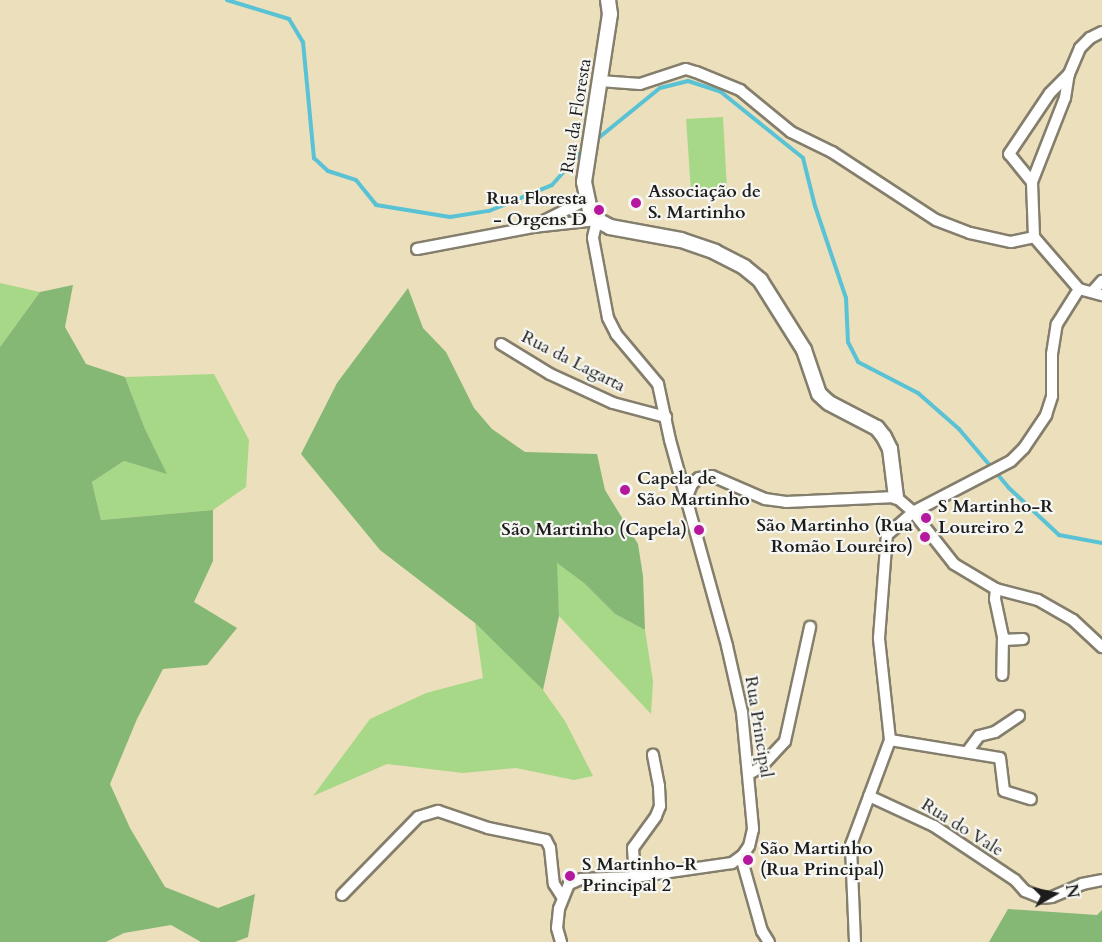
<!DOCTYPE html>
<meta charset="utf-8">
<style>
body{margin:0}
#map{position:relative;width:1102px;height:942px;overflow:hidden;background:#ecdfbc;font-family:Cardo,serif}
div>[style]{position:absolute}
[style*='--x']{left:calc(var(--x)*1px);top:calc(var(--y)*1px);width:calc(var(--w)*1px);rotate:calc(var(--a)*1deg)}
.green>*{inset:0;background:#a7d887}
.forest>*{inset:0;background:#85b874}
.stream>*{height:4px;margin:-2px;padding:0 2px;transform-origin:2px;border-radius:2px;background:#59c2d5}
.roads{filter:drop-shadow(2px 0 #847e6c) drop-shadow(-2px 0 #847e6c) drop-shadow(0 2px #847e6c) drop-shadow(0 -2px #847e6c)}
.minor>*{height:10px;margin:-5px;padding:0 5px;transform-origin:5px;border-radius:5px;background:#fff}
.tertiary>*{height:14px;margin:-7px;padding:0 7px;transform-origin:7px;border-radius:7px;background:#fff}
.dots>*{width:16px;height:16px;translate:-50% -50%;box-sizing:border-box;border:3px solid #f6f6f2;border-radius:50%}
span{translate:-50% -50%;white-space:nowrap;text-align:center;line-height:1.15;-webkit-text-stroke:4.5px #f6f6f2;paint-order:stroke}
.street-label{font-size:18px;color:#1c1c1c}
.poi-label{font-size:18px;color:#1c1c1c;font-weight:700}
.left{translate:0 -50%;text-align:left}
.right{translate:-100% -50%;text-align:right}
.north{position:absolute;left:1024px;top:864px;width:60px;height:60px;-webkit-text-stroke:4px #f6f6f2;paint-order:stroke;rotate:81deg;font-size:16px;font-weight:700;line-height:24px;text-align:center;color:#1c1c1c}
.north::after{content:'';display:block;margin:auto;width:21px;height:27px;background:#1c1c1c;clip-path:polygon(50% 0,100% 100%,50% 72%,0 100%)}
</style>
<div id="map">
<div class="green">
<div style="clip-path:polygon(723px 117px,727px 189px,691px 191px,686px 119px)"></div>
<div style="clip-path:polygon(0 283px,40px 292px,0 347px)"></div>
<div style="clip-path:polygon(214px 374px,249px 440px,246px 487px,213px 510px,101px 520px,92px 482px,124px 461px,166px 473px,145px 429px,125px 377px)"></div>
<div style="clip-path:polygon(556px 562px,584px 583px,615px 614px,645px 630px,653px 681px,651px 714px,559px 616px)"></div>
<div style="clip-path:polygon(475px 623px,543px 690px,565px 721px,593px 776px,574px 780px,516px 768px,463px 773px,387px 764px,313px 796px,370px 719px,426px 693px,483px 678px)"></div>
</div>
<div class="forest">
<div style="clip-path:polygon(73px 285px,65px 327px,86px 364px,125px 377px,145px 429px,167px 474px,124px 461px,92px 482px,101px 520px,213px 510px,213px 561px,194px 602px,237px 628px,207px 665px,163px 669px,137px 719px,110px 784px,130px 828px,165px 887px,218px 908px,255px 894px,248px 937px,235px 942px,201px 942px,171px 925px,124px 933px,106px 942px,0 942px,0 347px,40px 292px)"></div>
<div style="clip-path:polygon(408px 288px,423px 328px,446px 352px,474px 408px,492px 429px,525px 452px,597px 454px,605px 490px,638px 544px,643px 576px,645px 630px,615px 614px,584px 583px,557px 563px,559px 616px,543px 690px,475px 623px,380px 550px,301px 454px,337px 383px)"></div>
<div style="clip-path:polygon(1008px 909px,1097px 915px,1102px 910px,1102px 942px,989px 942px)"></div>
</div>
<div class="stream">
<div style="--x:227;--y:0;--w:65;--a:17"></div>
<div style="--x:289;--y:19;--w:27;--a:59"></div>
<div style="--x:303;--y:42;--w:117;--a:84.6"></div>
<div style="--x:314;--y:158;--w:19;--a:43"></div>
<div style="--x:328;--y:171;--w:29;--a:18"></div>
<div style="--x:356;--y:180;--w:32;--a:51"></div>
<div style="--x:376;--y:205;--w:75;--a:9.2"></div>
<div style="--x:450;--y:217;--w:39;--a:-9"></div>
<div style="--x:489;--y:211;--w:68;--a:-22.4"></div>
<div style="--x:552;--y:185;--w:50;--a:-48.3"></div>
<div style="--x:596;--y:140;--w:82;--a:-39.1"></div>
<div style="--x:660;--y:88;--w:29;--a:-14"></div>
<div style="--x:688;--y:81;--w:35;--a:18"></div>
<div style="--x:721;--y:92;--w:105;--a:38.8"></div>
<div style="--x:803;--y:158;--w:49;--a:76"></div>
<div style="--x:815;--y:206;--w:97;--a:71.4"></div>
<div style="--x:846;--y:298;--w:44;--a:87.4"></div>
<div style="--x:848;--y:342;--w:22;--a:63"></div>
<div style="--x:858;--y:362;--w:68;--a:27.3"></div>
<div style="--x:918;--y:393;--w:55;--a:41.3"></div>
<div style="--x:959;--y:429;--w:77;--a:49.7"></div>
<div style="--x:1009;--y:488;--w:69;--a:43.2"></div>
<div style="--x:1059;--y:535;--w:44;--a:10.5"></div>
</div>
<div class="roads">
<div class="minor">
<div style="--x:600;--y:81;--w:40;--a:4.3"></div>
<div style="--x:640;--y:84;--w:48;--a:-18.1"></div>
<div style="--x:686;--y:69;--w:10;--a:17"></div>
<div style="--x:696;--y:72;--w:48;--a:22.2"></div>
<div style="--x:740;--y:90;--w:66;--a:39.5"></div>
<div style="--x:791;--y:132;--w:46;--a:26"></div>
<div style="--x:832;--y:152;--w:124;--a:33.2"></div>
<div style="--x:936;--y:220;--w:36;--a:21"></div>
<div style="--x:970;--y:233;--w:42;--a:12.4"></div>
<div style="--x:1011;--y:242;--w:24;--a:-12"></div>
<div style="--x:1032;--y:182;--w:36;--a:-129"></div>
<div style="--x:1009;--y:154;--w:73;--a:-56.1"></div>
<div style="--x:1050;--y:93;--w:27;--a:-45"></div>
<div style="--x:538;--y:224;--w:54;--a:-26.6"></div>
<div style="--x:1034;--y:237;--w:55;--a:-92.1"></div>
<div style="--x:1032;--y:182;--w:90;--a:-68.6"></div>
<div style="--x:1065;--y:98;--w:24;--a:-81"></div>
<div style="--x:1069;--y:74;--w:28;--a:-67"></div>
<div style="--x:1080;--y:48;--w:14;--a:-45"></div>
<div style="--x:1090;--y:38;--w:13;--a:-27"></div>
<div style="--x:1034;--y:237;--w:69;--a:49.1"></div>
<div style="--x:1079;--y:289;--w:24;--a:15"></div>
<div style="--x:417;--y:249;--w:118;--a:-10.7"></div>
<div style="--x:533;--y:227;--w:64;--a:-6.2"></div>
<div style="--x:597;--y:220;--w:18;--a:103"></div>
<div style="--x:593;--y:238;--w:81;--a:79.4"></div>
<div style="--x:608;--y:318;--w:18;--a:63"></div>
<div style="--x:616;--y:334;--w:65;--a:50"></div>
<div style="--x:658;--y:384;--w:57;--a:77.9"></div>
<div style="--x:670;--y:440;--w:214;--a:74.5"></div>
<div style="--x:727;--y:646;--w:68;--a:77.2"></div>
<div style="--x:742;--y:712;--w:118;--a:84.6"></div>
<div style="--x:753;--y:829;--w:17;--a:103"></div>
<div style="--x:749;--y:846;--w:11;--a:124"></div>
<div style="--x:743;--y:855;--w:14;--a:144"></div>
<div style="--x:732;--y:863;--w:98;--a:171.8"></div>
<div style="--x:635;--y:877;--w:54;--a:177.9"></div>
<div style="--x:581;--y:879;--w:13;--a:157"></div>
<div style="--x:569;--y:884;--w:27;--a:112"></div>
<div style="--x:559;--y:909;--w:19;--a:96"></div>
<div style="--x:557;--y:928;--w:15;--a:74"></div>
<div style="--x:1092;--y:292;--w:15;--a:-48"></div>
<div style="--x:501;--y:344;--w:57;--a:31.5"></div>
<div style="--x:550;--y:374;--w:69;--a:24.7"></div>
<div style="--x:613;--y:403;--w:55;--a:14.8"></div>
<div style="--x:686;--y:499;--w:16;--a:-68"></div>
<div style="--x:692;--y:484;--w:9;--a:-41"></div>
<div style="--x:699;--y:478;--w:13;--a:-9"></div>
<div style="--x:712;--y:476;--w:58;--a:23.5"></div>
<div style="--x:765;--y:499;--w:21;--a:8"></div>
<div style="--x:786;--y:502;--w:110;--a:-2.6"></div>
<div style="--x:896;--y:497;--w:23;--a:41"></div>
<div style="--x:913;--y:512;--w:66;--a:51.7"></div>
<div style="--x:954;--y:564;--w:49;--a:30.8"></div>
<div style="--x:996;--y:589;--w:43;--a:14.7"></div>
<div style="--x:1038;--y:600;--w:40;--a:29.7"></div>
<div style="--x:1073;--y:620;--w:40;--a:43"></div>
<div style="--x:996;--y:589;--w:10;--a:96"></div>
<div style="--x:995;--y:599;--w:38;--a:78"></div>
<div style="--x:1003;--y:636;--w:39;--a:91"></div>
<div style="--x:1003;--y:640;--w:20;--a:-3"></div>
<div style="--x:890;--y:740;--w:111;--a:9.3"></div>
<div style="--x:1000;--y:758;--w:33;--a:83"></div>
<div style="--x:1004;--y:791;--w:28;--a:17"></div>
<div style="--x:967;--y:752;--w:20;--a:-53"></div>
<div style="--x:979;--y:736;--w:16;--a:-14"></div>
<div style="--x:995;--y:732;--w:29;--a:-34"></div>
<div style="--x:749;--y:774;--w:14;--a:-30"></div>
<div style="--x:761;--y:767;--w:35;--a:-47"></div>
<div style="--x:785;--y:741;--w:117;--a:-77.6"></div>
<div style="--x:869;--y:796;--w:72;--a:24.8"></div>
<div style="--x:934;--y:826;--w:97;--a:33.7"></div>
<div style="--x:1015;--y:880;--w:15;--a:48"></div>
<div style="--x:1025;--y:891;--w:18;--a:22"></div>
<div style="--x:1042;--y:898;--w:10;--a:-6"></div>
<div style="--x:1052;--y:897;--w:33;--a:-23"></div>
<div style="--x:1082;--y:884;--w:20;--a:-11"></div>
<div style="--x:741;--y:857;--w:77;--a:74.2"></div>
<div style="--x:762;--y:931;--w:13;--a:58"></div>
<div style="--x:635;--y:877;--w:29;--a:-94"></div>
<div style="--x:633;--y:848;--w:39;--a:-54"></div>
<div style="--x:656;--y:816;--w:11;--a:-68"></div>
<div style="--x:660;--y:806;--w:20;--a:-93"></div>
<div style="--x:659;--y:786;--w:32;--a:-101"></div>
<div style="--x:342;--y:895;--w:109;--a:-45.7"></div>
<div style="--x:418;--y:817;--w:21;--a:-17"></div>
<div style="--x:438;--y:811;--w:53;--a:18.8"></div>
<div style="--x:488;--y:828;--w:59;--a:11.7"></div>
<div style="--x:546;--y:840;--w:9;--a:63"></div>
<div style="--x:550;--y:848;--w:36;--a:84"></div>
<div style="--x:554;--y:884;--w:15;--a:58"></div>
<div style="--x:855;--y:942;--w:97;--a:-92.4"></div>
<div style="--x:851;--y:845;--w:112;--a:-69.6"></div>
<div style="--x:890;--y:740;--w:103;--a:-96.2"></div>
<div style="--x:879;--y:638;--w:103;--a:-85.6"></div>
<div style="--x:887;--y:535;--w:35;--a:-41"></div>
<div style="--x:913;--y:512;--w:110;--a:-27.5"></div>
<div style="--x:1011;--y:461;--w:18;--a:-45"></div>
<div style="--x:1024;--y:448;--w:40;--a:-56"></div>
<div style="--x:1046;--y:415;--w:20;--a:-72"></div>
<div style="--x:1052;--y:396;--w:42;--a:-90"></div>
<div style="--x:1052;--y:354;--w:30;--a:-81"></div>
<div style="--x:1057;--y:324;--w:41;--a:-57.8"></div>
</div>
<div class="tertiary">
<div style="--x:608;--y:0;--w:14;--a:82"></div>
<div style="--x:610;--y:14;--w:170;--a:98.8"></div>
<div style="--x:584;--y:182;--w:30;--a:78"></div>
<div style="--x:590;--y:211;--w:11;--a:52"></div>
<div style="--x:597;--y:220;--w:15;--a:28"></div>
<div style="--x:610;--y:227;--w:72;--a:10.4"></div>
<div style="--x:681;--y:240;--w:36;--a:19"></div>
<div style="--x:715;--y:252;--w:33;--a:27"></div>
<div style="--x:744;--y:267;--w:21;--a:39"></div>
<div style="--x:760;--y:280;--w:83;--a:57.8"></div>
<div style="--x:804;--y:350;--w:46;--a:71.2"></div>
<div style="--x:819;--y:394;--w:13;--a:42"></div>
<div style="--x:829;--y:403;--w:54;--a:27.5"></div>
<div style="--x:877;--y:428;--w:11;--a:52"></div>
<div style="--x:884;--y:437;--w:13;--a:63"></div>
<div style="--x:890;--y:449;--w:48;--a:82.9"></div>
</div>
</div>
<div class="dots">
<div style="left:636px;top:203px;background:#b5179e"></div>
<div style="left:599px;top:210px;background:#b5179e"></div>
<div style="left:625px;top:490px;background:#b5179e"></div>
<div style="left:926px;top:518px;background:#b5179e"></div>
<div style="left:699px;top:530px;background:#b5179e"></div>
<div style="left:925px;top:537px;background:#b5179e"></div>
<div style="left:748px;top:860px;background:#b5179e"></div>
<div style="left:570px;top:876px;background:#b5179e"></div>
</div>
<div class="street-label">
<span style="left:577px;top:116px;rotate:-81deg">Rua da Floresta</span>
<span style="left:573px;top:362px;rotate:27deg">Rua da Lagarta</span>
<span style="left:758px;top:727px;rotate:81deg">Rua Principal</span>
<span style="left:962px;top:828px;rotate:32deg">Rua do Vale</span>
</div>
<div class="poi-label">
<span class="left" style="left:648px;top:203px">Associação de<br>S. Martinho</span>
<span class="right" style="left:587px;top:210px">Rua Floresta<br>- Orgens D</span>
<span class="left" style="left:637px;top:490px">Capela de<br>São Martinho</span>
<span class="left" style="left:938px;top:518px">S Martinho-R<br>Loureiro 2</span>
<span class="right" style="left:913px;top:537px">São Martinho (Rua<br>Romão Loureiro)</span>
<span class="right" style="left:687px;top:530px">São Martinho (Capela)</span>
<span class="left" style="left:760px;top:860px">São Martinho<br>(Rua Principal)</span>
<span class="left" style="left:582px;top:876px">S Martinho-R<br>Principal 2</span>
</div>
<div class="north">N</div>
</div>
